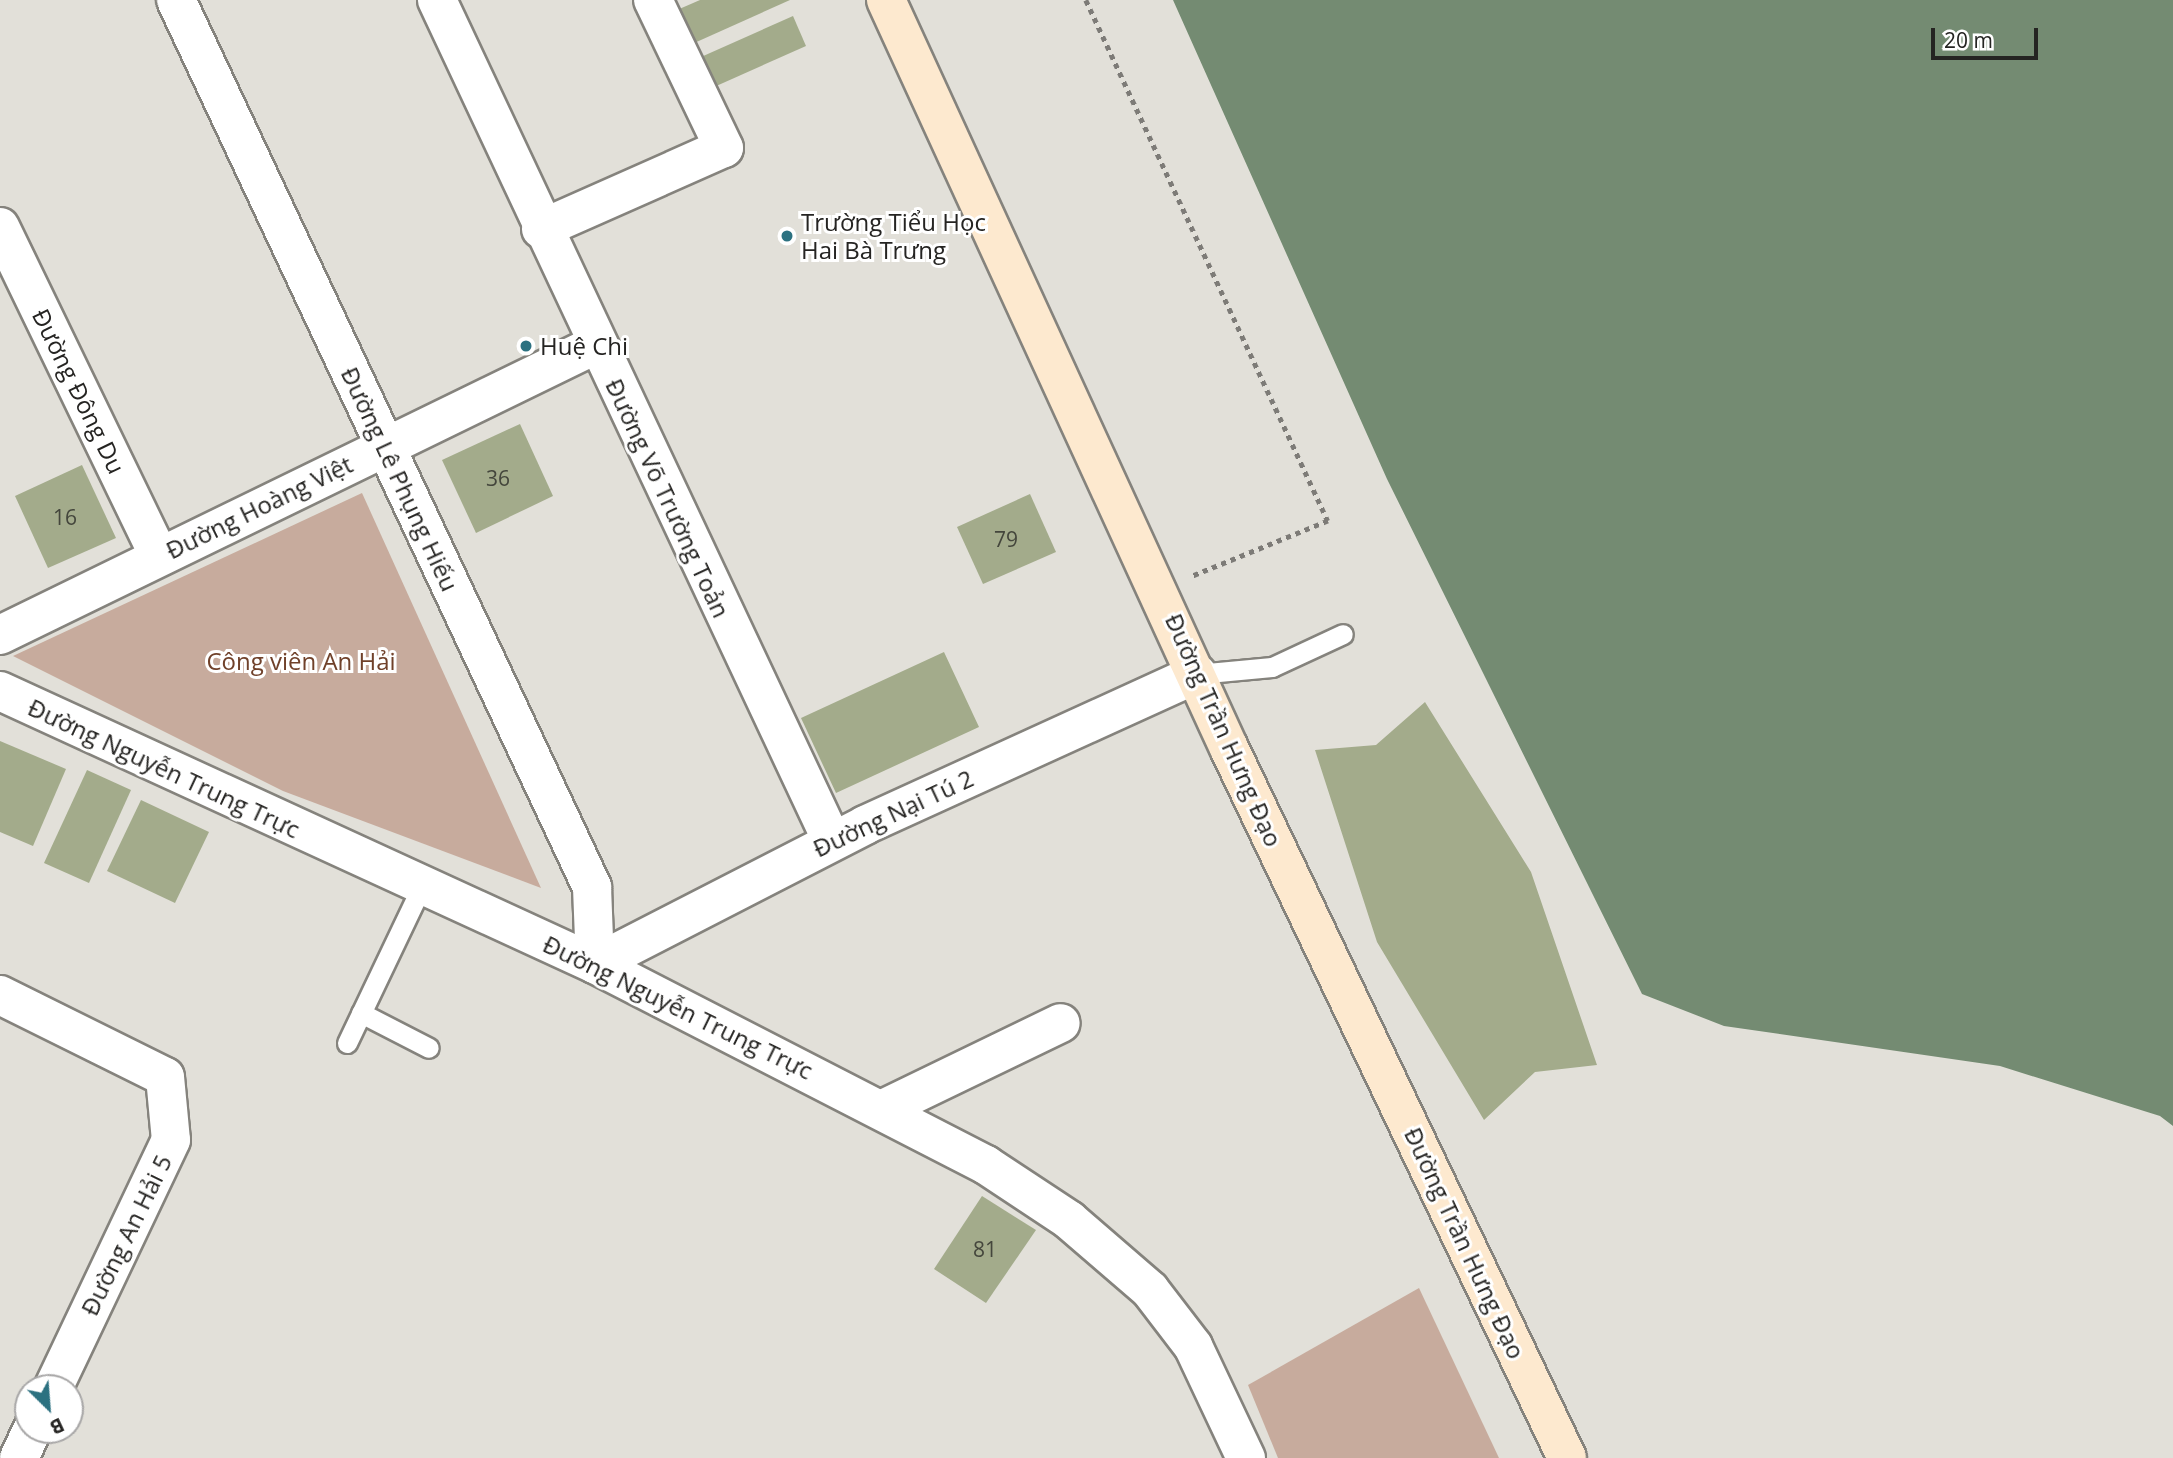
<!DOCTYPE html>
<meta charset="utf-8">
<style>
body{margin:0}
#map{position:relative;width:2173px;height:1458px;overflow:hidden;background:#e2e0d9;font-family:"Open Sans",sans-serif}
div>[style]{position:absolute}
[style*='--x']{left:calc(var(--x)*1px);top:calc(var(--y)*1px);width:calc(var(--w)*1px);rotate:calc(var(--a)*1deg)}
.green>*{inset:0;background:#c7ab9d}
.water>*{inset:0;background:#748b72}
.building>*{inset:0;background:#a3ab8b}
.path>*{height:4.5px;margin-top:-2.25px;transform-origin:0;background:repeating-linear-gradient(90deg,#7d7b77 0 5px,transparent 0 10px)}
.roads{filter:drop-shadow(2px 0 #85837d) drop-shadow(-2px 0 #85837d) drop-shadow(0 2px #85837d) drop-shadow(0 -2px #85837d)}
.lane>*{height:19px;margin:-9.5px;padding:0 9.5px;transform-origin:9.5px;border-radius:9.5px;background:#fff}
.street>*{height:38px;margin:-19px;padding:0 19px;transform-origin:19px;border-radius:19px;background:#fff}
.secondary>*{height:38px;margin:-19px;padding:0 19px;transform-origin:19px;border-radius:19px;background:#fde9cf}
.dots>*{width:19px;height:19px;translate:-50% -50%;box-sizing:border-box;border:4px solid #fff;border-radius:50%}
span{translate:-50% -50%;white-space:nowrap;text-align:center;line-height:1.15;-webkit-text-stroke:6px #fff;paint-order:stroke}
.number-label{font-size:21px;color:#44463c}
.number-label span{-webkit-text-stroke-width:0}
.poi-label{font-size:24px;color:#252422}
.left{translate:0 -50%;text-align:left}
.street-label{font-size:24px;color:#252422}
.park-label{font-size:24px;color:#70412a}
.north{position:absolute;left:14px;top:1374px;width:70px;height:70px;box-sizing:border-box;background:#fff;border:2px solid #a8a7a7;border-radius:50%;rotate:155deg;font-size:19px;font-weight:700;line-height:28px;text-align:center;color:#252422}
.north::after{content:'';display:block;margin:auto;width:24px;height:32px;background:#2c7180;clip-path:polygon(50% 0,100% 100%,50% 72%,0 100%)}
.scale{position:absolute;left:1931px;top:28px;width:107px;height:32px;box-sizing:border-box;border:4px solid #252422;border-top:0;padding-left:9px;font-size:21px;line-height:24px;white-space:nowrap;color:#252422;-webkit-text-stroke:5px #fff;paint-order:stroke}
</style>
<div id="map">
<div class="green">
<div style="clip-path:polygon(362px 493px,541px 888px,283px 791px,13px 656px)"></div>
<div style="clip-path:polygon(1419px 1288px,1499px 1458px,1278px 1458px,1248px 1385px)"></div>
</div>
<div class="water">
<div style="clip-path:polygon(1173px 0,2173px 0,2173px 1126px,2160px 1116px,2000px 1066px,1724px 1026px,1642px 994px,1387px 479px)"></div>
</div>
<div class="building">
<div style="clip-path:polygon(700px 0,790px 0,692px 44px,677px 10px)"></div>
<div style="clip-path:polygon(793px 16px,806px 46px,714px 87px,701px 57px)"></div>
<div style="clip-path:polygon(520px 424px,553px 496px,476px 533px,442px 460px)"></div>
<div style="clip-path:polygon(82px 465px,116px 538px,48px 568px,15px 496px)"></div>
<div style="clip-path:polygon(1030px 494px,1056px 552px,983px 584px,957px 527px)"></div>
<div style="clip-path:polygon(944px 652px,979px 727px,836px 793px,801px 718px)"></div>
<div style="clip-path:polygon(1425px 702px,1531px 872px,1597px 1065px,1535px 1072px,1484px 1120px,1377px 942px,1315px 750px,1376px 745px)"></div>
<div style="clip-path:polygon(0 741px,66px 769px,33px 846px,0 832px)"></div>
<div style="clip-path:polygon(87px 770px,131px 790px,89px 883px,44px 863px)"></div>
<div style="clip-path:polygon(141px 800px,209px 832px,175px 903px,107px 871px)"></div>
<div style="clip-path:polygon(982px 1196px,1036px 1230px,986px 1303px,934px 1269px)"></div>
</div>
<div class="path">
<div style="--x:1086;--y:0;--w:574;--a:65.09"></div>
<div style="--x:1328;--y:521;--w:149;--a:157.9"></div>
</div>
<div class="roads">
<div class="lane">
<div style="--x:1197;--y:674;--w:75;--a:-5.3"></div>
<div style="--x:1272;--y:667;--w:78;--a:-24.9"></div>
<div style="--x:361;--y:1013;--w:76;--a:27.2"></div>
<div style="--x:347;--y:1043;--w:174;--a:-64.5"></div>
</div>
<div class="street">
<div style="--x:176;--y:0;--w:980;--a:64.87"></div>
<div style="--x:592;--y:887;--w:77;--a:87.8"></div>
<div style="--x:595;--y:964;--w:304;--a:-27.2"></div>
<div style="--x:865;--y:825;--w:365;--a:-24.5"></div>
<div style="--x:437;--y:0;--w:929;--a:64.84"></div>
<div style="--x:0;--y:227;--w:365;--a:64.2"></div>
<div style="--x:541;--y:229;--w:200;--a:-23.9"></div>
<div style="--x:724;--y:148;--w:164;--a:-115.6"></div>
<div style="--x:0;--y:635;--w:662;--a:-25.98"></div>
<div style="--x:0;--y:691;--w:655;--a:24.65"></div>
<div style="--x:595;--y:964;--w:440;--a:27.2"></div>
<div style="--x:986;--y:1165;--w:100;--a:33.5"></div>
<div style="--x:1069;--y:1220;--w:107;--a:40.8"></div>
<div style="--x:1150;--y:1290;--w:71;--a:52.5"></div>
<div style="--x:1193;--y:1346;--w:124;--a:64.7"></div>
<div style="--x:0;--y:995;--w:184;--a:26.4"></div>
<div style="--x:165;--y:1077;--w:63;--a:84.6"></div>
<div style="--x:171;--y:1140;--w:275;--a:115.4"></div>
<div style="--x:885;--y:1108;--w:195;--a:-25.8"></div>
<div style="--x:19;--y:1458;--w:31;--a:-65"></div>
</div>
<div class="secondary">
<div style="--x:886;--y:0;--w:823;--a:65.37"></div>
<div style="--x:1229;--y:748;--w:786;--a:64.54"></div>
</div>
</div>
<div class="dots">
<div style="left:787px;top:236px;background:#2c7180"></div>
<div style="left:526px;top:346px;background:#2c7180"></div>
</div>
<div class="number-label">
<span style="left:498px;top:478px">36</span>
<span style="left:65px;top:517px">16</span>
<span style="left:1006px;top:539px">79</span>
<span style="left:985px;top:1249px">81</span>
</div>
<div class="poi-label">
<span class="left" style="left:801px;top:236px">Trường Tiểu Học<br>Hai Bà Trưng</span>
<span class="left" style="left:540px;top:346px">Huệ Chi</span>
</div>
<div class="street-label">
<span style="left:79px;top:391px;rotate:64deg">Đường Đông Du</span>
<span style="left:400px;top:479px;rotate:65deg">Đường Lê Phụng Hiếu</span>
<span style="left:668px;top:498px;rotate:65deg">Đường Võ Trường Toản</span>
<span style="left:259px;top:507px;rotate:-26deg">Đường Hoàng Việt</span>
<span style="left:1224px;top:730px;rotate:66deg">Đường Trần Hưng Đạo</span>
<span style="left:164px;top:768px;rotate:25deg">Đường Nguyễn Trung Trực</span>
<span style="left:893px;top:813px;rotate:-25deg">Đường Nại Tú 2</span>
<span style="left:678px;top:1007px;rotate:26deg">Đường Nguyễn Trung Trực</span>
<span style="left:126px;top:1235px;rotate:-64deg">Đường An Hải 5</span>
<span style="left:1465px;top:1243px;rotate:65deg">Đường Trần Hưng Đạo</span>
</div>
<div class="park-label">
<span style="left:301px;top:661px">Công viên An Hải</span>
</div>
<div class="north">B</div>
<div class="scale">20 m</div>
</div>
